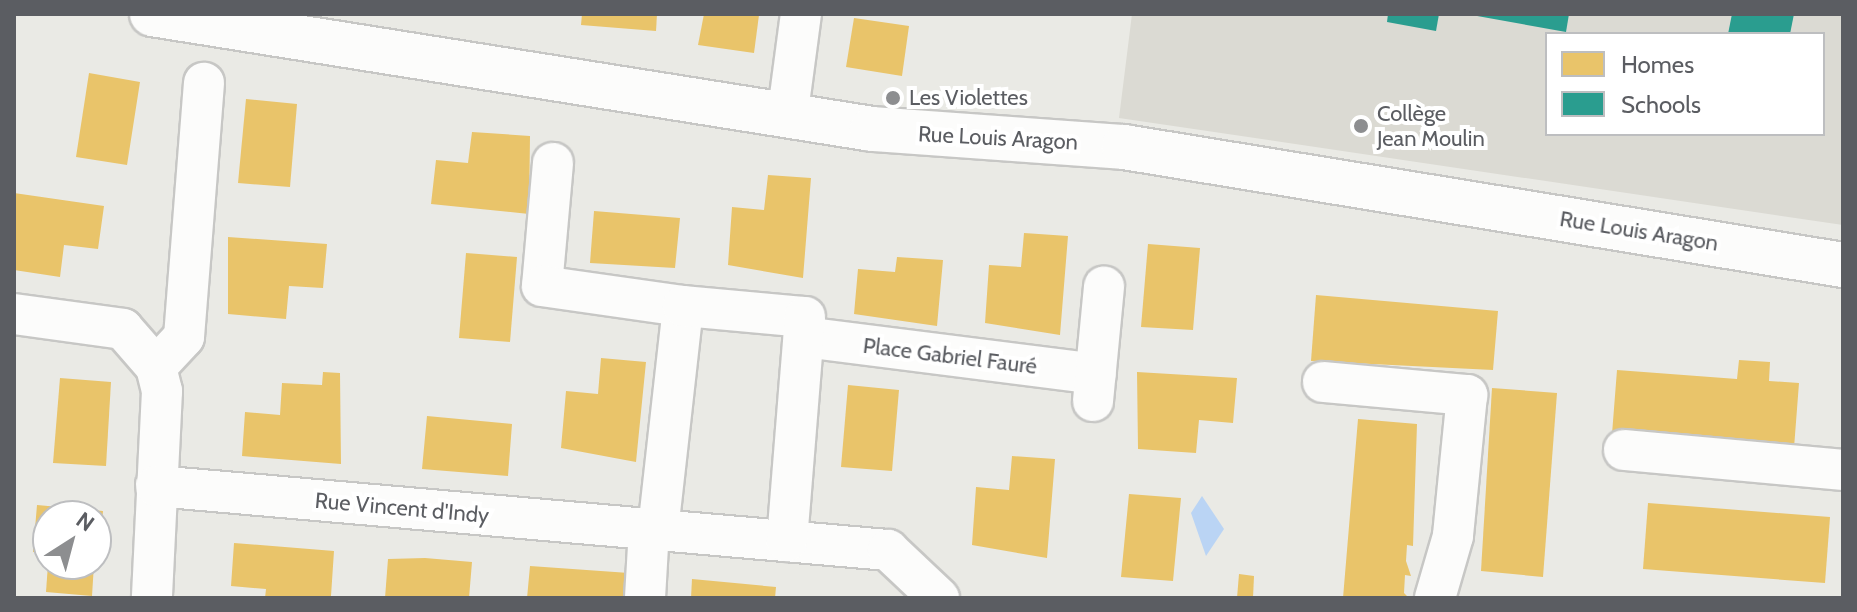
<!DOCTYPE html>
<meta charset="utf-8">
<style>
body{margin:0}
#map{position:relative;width:1857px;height:612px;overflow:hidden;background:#eaeae5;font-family:Cabin,sans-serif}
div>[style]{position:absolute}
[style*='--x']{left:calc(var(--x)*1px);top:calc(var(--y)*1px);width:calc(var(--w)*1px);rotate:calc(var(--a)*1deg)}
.education>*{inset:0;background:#dbdad3}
.water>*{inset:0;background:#bad4f4}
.homes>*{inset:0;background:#e9c46a}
.schools>*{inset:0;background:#2a9d8f}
.roads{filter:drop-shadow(2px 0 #c7c7c5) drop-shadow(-2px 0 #c7c7c5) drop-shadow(0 2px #c7c7c5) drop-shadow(0 -2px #c7c7c5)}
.minor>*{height:40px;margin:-20px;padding:0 20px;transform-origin:20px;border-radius:20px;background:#fcfcfb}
.tertiary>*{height:44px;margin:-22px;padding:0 22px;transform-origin:22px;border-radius:22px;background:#fcfcfb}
.dots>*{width:22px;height:22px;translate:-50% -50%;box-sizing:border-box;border:4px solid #fff;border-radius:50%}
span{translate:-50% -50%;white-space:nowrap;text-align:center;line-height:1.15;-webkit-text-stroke:8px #fff;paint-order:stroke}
.poi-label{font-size:22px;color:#5b5d62}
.left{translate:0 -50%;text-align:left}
.street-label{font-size:22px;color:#5b5d62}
.frame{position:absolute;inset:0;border:16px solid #5b5d62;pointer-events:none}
.legend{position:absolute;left:1545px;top:32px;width:280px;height:104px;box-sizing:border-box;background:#fff;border:2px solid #bdbec0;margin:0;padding:10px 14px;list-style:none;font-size:24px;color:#5b5d62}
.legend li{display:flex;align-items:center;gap:16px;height:40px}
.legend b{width:40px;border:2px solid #bdbec0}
.north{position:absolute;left:32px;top:500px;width:80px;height:80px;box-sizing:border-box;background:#fff;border:2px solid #bdbec0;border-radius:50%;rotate:36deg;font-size:22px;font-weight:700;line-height:32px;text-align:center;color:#5b5d62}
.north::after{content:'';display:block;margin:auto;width:28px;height:36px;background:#8d8e90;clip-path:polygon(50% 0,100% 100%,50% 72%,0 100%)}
</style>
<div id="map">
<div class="education">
<div style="clip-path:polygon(evenodd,1132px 14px,1843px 14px,1843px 225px,1119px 118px,1132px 14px,1547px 34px,1823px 34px,1823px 134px,1547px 134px,1547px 34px)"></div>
</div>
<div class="water">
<div style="clip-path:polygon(1202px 496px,1224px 529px,1206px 556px,1191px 513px)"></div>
</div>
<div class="homes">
<div style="clip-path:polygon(582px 14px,657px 14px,656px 31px,581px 25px)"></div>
<div style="clip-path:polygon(704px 14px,759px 15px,754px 53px,698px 45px)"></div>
<div style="clip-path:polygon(854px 18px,909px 26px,902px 76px,846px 67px)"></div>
<div style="clip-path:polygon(89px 73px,140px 82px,127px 165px,76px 157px)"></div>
<div style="clip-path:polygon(246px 99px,297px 104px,290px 187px,238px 183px)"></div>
<div style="clip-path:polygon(472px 132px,530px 136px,529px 214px,431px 204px,436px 160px,468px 163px)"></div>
<div style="clip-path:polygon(768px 175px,811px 178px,803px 278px,728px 265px,732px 207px,764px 210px)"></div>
<div style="clip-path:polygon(14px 193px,104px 206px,98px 249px,64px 245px,60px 277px,14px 270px)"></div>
<div style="clip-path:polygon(594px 211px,680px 218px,675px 268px,590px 263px)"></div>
<div style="clip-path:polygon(1024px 233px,1068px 236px,1060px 335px,985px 323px,989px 265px,1021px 267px)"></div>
<div style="clip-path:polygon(228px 237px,327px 244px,323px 288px,289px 286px,286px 319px,228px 314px)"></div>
<div style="clip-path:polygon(1148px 244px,1200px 248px,1193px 330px,1141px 327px)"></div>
<div style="clip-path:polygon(466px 253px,517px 257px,510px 342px,459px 338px)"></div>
<div style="clip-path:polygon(897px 257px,943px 260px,937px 326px,854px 314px,858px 269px,895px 272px)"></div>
<div style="clip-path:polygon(1316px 295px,1498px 311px,1493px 370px,1311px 361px)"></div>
<div style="clip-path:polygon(601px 358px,646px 362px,636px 462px,561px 448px,566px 391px,598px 394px)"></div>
<div style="clip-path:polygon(1739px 360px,1770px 362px,1769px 381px,1799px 383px,1794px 448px,1612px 434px,1617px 370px,1737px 379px)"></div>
<div style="clip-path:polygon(323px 372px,340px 373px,341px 464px,242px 456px,245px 412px,280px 415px,282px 383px,322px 385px)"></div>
<div style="clip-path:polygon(1137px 372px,1237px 378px,1233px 423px,1199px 420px,1196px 453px,1138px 449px)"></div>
<div style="clip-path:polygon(60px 378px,111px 382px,106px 466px,53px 463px)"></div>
<div style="clip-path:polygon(848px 385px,899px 390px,892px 471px,841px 467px)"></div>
<div style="clip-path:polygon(1492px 388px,1557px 393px,1543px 577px,1481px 571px)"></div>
<div style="clip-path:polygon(427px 416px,512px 424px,508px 476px,422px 469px)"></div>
<div style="clip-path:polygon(1358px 419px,1417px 424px,1413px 546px,1407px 545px,1406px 561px,1411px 576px,1405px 575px,1404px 593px,1409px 598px,1343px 598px)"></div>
<div style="clip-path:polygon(1012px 456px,1055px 459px,1047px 558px,972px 545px,976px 487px,1009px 490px)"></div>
<div style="clip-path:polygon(1129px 494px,1181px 498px,1173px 581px,1121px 577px)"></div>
<div style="clip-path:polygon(1648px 503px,1830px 517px,1825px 583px,1643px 569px)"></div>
<div style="clip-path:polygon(37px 505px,103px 511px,99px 557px,96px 516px,48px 516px,48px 554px,33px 552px)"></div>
<div style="clip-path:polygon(234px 543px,334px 551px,331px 596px,265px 598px,266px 589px,231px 586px)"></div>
<div style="clip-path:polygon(425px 558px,472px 562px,469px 598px,385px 598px,388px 559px)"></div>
<div style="clip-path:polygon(48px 564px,94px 564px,92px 596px,46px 592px)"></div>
<div style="clip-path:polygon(530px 566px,629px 573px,627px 598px,527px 598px)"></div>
<div style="clip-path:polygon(1239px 574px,1254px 576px,1253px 598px,1237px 598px)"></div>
<div style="clip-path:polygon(692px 579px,776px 587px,775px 598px,691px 598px)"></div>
</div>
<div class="schools">
<div style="clip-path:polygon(1388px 14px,1439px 14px,1436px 31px,1387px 22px)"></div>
<div style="clip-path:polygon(1466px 14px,1569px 14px,1566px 32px)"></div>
<div style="clip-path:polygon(1732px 14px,1794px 14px,1790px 34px,1728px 34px)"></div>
</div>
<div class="roads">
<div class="minor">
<div style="--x:788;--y:111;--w:98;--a:-82.4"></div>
<div style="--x:553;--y:163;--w:123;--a:95.1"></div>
<div style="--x:542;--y:286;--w:142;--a:8.1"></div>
<div style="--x:14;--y:314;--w:110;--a:7.8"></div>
<div style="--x:123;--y:329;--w:50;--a:49"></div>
<div style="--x:156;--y:367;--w:25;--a:76"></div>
<div style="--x:162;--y:391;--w:207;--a:92.8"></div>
<div style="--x:804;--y:337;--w:294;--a:7.2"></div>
<div style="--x:156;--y:367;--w:41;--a:-47"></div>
<div style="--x:184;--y:337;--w:255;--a:-85.5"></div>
<div style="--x:1323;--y:382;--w:145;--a:5.2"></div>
<div style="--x:1467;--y:395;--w:142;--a:95.7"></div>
<div style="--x:1453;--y:536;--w:65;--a:106.2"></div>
<div style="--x:1093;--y:401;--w:115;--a:-84.5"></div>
<div style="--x:1624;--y:450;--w:220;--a:5.2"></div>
<div style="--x:156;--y:486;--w:735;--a:5"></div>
<div style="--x:888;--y:550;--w:70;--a:43.3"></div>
<div style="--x:658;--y:530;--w:225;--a:-83.6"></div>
<div style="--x:683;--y:306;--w:122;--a:5.2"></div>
<div style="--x:805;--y:317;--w:225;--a:94.6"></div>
<div style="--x:645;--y:598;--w:69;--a:-86.7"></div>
</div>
<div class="tertiary">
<div style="--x:152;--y:14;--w:729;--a:9.07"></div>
<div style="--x:872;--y:129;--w:253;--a:4.1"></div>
<div style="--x:1124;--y:147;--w:729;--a:9.32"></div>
</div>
</div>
<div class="dots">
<div style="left:893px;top:98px;background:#8d8e90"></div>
<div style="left:1361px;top:126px;background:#8d8e90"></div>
</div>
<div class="poi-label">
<span class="left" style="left:909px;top:98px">Les Violettes</span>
<span class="left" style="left:1377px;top:126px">Collège<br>Jean Moulin</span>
</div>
<div class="street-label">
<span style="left:998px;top:138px;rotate:3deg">Rue Louis Aragon</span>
<span style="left:1639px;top:231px;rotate:9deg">Rue Louis Aragon</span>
<span style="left:950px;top:356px;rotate:7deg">Place Gabriel Fauré</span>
<span style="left:402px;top:508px;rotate:5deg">Rue Vincent d'Indy</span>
</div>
<div class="frame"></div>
<ul class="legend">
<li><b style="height:22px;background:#e9c46a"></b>Homes</li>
<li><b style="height:22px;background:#2a9d8f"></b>Schools</li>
</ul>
<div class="north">N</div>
</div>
